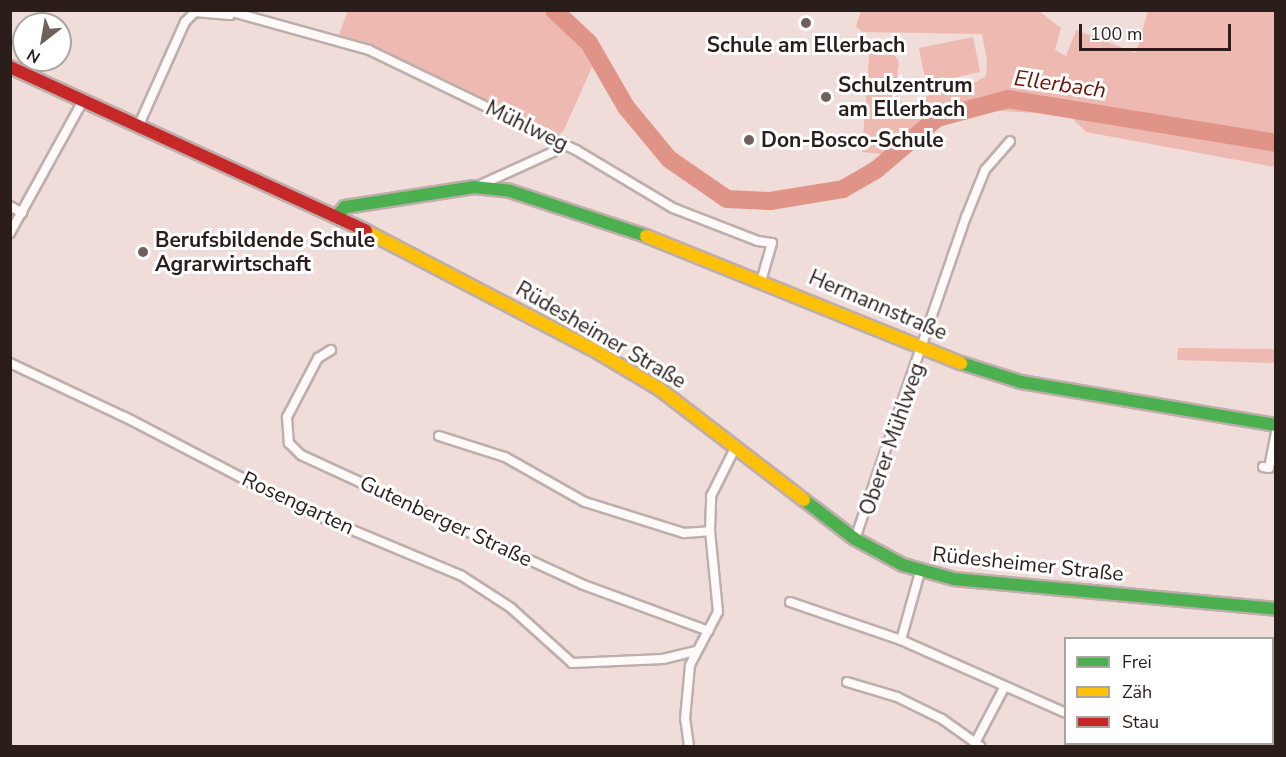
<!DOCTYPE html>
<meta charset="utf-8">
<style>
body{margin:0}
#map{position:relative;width:1286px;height:757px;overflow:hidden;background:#f0dcd8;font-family:"Nunito Sans",sans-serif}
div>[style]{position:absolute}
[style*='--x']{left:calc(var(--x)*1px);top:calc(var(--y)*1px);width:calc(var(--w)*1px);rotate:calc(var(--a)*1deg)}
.green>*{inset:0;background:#edb9b0}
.river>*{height:18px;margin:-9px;padding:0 9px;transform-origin:9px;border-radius:9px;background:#df9487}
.roads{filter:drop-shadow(2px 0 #beaeab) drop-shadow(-2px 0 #beaeab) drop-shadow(0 2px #beaeab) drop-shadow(0 -2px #beaeab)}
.street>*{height:8px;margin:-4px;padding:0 4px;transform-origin:4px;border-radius:4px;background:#fdfaf9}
.fast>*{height:12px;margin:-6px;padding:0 6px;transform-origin:6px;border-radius:6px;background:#4caf50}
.slow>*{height:12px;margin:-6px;padding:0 6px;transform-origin:6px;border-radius:6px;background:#ffc107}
.jam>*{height:12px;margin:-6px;padding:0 6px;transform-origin:6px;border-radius:6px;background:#c62828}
.dots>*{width:16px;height:16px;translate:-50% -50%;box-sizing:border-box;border:3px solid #fff;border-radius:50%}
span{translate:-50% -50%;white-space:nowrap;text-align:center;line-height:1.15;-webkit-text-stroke:6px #fff;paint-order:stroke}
.poi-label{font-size:21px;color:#2a1d1a;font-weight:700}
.left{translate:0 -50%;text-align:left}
.street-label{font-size:21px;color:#2a1d1a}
.water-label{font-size:22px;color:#6e1309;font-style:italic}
.frame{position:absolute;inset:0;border:12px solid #2a1d1a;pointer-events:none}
.legend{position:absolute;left:1064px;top:637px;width:210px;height:108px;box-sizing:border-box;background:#fff;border:2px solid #aaa5a3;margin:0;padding:8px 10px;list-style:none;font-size:18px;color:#2a1d1a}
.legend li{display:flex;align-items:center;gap:12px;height:30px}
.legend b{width:30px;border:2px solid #aaa5a3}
.north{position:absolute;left:12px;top:12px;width:60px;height:60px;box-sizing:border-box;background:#fff;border:2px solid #aaa5a3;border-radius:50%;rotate:211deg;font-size:16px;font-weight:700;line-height:24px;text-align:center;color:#2a1d1a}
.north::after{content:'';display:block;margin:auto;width:21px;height:27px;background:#6f605c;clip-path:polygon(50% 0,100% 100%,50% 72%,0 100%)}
.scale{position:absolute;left:1079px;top:24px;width:152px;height:27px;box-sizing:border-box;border:3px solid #2a1d1a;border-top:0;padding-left:8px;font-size:18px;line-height:21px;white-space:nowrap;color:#2a1d1a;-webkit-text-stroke:4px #fff;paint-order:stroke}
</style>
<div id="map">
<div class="green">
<div style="clip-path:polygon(348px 11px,543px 11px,578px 39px,592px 67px,563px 132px,554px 136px,339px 34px)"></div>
<div style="clip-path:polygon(861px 11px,1039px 11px,1061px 28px,1055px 50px,1066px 56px,1076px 30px,1136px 53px,1148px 11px,1275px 11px,1275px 167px,1086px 132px,1069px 115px,987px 110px,927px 129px,904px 156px,862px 152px,870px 45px,879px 43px,889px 47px,899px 62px,895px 93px,899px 101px,909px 105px,936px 92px,974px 83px,986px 76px,987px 60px,982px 34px,862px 32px,856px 26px)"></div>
<div style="clip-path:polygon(973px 37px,980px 72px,926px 84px,919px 48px)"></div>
<div style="clip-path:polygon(1178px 348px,1275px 349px,1275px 363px,1177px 360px)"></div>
</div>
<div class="river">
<div style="--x:554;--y:10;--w:48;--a:43.3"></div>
<div style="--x:589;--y:43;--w:74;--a:60"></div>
<div style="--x:626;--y:107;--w:67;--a:50.4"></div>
<div style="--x:669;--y:159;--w:70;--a:34.6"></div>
<div style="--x:727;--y:199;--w:43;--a:2.7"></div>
<div style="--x:770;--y:201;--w:74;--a:-9.3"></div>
<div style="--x:843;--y:189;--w:38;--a:-30"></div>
<div style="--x:876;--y:170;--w:80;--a:-40.4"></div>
<div style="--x:937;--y:118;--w:73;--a:-15"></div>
<div style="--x:1008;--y:99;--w:272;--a:9.3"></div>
</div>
<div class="roads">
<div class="street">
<div style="--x:225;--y:10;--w:149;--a:15.5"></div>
<div style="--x:369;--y:50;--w:230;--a:25.8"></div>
<div style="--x:576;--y:150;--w:113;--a:30.9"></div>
<div style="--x:673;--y:208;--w:91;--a:21.2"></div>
<div style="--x:758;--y:241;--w:14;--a:8"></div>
<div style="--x:772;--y:243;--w:37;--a:106"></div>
<div style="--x:138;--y:127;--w:115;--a:-65.9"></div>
<div style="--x:185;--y:22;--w:14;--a:-45"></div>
<div style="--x:195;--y:12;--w:35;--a:5"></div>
<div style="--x:478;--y:186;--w:82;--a:-24.4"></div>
<div style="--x:553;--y:152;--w:14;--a:-39"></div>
<div style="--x:10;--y:206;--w:14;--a:30"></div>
<div style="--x:10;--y:233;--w:151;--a:-61.1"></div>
<div style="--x:331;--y:350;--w:15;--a:148"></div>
<div style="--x:318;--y:358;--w:67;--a:117.7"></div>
<div style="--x:287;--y:417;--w:26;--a:86"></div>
<div style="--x:289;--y:443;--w:17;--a:45"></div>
<div style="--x:301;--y:455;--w:308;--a:24.7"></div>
<div style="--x:581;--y:584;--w:136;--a:20.2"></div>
<div style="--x:10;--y:363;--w:127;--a:25.2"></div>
<div style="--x:125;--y:417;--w:199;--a:27.5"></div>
<div style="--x:302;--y:509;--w:173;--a:22.7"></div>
<div style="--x:462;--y:576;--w:59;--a:33.1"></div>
<div style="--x:511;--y:608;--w:82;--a:42"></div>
<div style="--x:572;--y:663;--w:91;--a:-2.5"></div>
<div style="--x:663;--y:659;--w:32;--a:-14"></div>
<div style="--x:439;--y:436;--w:69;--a:17.7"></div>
<div style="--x:505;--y:457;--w:92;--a:29.4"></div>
<div style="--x:585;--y:502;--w:104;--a:17.4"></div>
<div style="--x:684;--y:533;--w:26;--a:-4"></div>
<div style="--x:1263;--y:467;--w:6;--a:9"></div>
<div style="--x:1269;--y:468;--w:37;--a:-79"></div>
<div style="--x:855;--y:539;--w:341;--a:-71"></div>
<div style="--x:966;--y:217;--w:51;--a:-68"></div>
<div style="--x:985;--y:170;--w:38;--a:-49"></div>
<div style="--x:790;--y:602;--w:117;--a:18.9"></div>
<div style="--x:901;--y:640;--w:180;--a:23.9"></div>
<div style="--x:901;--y:640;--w:71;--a:-74.4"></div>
<div style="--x:1272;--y:665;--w:4;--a:14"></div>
<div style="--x:847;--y:682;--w:52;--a:16.7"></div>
<div style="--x:897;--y:697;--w:50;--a:26.1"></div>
<div style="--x:942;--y:719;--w:47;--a:35.4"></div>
<div style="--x:975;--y:743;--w:62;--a:-62.2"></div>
<div style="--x:689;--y:746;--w:27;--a:-98"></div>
<div style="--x:685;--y:719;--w:54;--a:-84.7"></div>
<div style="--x:690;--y:665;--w:60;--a:-62.2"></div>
<div style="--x:718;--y:612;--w:81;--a:-95.6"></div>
<div style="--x:710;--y:531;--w:35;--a:-88"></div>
<div style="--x:711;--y:496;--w:56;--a:-63.4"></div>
<div style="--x:1219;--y:746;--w:6;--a:-18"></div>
</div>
<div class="fast">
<div style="--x:337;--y:216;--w:12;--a:-48"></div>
<div style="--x:345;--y:207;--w:131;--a:-8.8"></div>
<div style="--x:474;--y:187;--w:36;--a:6"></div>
<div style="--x:510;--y:191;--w:143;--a:18.3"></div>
<div style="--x:961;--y:363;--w:63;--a:17.6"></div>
<div style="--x:1021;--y:382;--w:259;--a:9.6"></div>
<div style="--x:804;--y:500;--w:64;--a:37.4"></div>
<div style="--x:855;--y:539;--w:55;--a:28.4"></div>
<div style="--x:903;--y:565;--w:53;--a:15.4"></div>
<div style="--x:954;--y:579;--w:323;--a:5.3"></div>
</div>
<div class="slow">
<div style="--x:366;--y:231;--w:255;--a:27.6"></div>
<div style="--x:592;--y:349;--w:77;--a:30.6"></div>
<div style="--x:658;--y:388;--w:184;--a:37.5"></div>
<div style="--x:646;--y:236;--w:340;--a:22"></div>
</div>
<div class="jam">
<div style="--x:10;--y:67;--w:392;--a:24.7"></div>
</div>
</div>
<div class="dots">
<div style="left:806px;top:23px;background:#6f605c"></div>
<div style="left:826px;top:97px;background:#6f605c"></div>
<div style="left:749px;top:140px;background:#6f605c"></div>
<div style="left:143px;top:252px;background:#6f605c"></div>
</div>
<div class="poi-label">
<span style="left:806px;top:45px">Schule am Ellerbach</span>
<span class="left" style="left:838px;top:97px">Schulzentrum<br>am Ellerbach</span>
<span class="left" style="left:761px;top:140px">Don-Bosco-Schule</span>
<span class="left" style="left:155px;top:252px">Berufsbildende Schule<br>Agrarwirtschaft</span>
</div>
<div class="street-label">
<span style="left:527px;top:126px;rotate:26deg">Mühlweg</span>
<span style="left:878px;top:305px;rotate:23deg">Hermannstraße</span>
<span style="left:601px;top:335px;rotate:30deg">Rüdesheimer Straße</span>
<span style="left:892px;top:439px;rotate:-71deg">Oberer Mühlweg</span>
<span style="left:298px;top:503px;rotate:25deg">Rosengarten</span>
<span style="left:446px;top:521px;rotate:25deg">Gutenberger Straße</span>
<span style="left:1028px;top:564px;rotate:6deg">Rüdesheimer Straße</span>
</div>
<div class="water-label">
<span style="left:1060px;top:85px;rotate:8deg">Ellerbach</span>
</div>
<div class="frame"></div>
<ul class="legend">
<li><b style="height:8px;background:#4caf50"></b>Frei</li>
<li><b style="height:8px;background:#ffc107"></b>Zäh</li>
<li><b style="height:8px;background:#c62828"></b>Stau</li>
</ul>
<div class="north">N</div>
<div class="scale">100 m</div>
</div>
